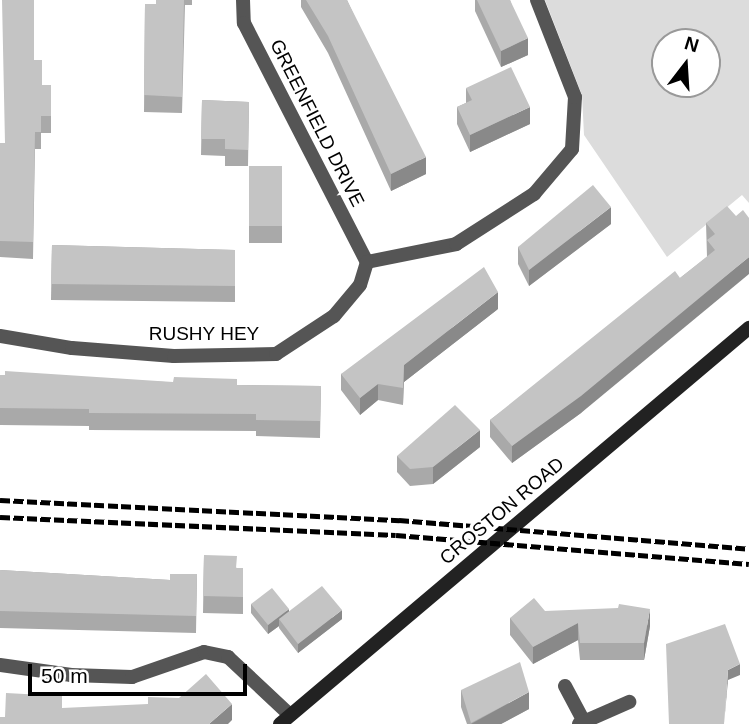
<!DOCTYPE html>
<style>
body{margin:0}
#map{position:relative;width:749px;height:724px;overflow:hidden;background:#fff;font-family:Arial,sans-serif}
div>[style]{position:absolute}
[style*='--x']{left:calc(var(--x)*1px);top:calc(var(--y)*1px);width:calc(var(--w)*1px);rotate:calc(var(--a)*1deg)}
.green>*{inset:0;background:#dcdcdc}
.street>*{height:14px;margin:-7px;padding:0 7px;transform-origin:7px;border-radius:7px;background:#555}
.secondary>*{height:14px;margin:-7px;padding:0 7px;transform-origin:7px;border-radius:7px;background:#222}
.rail>*{height:5px;margin-top:-2.5px;transform-origin:0;background:repeating-linear-gradient(90deg,#000 0 10px,transparent 0 13.5px)}
.wall>*{inset:0;background:#a9a9a9}
.shaded-wall>*{inset:0;background:#898989}
.building>*{inset:0;background:#c4c4c4}
span{translate:-50% -50%;white-space:nowrap;text-align:center;line-height:1.15;-webkit-text-stroke:7px #fff;paint-order:stroke}
.street-label{font-size:19px;color:#000}
.north{position:absolute;left:651px;top:28px;width:70px;height:70px;box-sizing:border-box;background:#fff;border:2px solid #999;border-radius:50%;rotate:17deg;font-size:19px;font-weight:700;line-height:28px;text-align:center;color:#000}
.north::after{content:'';display:block;margin:auto;width:24px;height:32px;background:#000;clip-path:polygon(50% 0,100% 100%,50% 72%,0 100%)}
.scale{position:absolute;left:28px;top:664px;width:219px;height:32px;box-sizing:border-box;border:4px solid #000;border-top:0;padding-left:9px;font-size:21px;line-height:24px;white-space:nowrap;color:#000;-webkit-text-stroke:5px #fff;paint-order:stroke}
</style>
<div id="map">
<div class="green">
<div style="clip-path:polygon(evenodd,545px 0,749px 0,749px 203px,742px 195px,667px 257px,584px 135px,582px 95px,545px 0,665px 42px,707px 42px,707px 84px,665px 84px,665px 42px)"></div>
</div>
<div class="street">
<div style="--x:243;--y:0;--w:23;--a:88"></div>
<div style="--x:244;--y:23;--w:269;--a:62.8"></div>
<div style="--x:367;--y:262;--w:91;--a:-11.4"></div>
<div style="--x:456;--y:244;--w:93;--a:-32.7"></div>
<div style="--x:534;--y:194;--w:59;--a:-49.8"></div>
<div style="--x:572;--y:149;--w:52;--a:-86.7"></div>
<div style="--x:575;--y:97;--w:104;--a:-111.4"></div>
<div style="--x:0;--y:336;--w:73;--a:9.5"></div>
<div style="--x:72;--y:348;--w:102;--a:4.5"></div>
<div style="--x:174;--y:356;--w:102;--a:-1.1"></div>
<div style="--x:276;--y:354;--w:69;--a:-33.2"></div>
<div style="--x:334;--y:316;--w:40;--a:-50"></div>
<div style="--x:360;--y:285;--w:24;--a:-73"></div>
<div style="--x:0;--y:665;--w:72;--a:8"></div>
<div style="--x:71;--y:675;--w:61;--a:1.9"></div>
<div style="--x:132;--y:677;--w:76;--a:-19.1"></div>
<div style="--x:204;--y:652;--w:25;--a:12"></div>
<div style="--x:228;--y:657;--w:85;--a:43.1"></div>
<div style="--x:565;--y:686;--w:40;--a:62"></div>
<div style="--x:579;--y:724;--w:55;--a:-23.7"></div>
</div>
<div class="secondary">
<div style="--x:280;--y:724;--w:614;--a:-40.18"></div>
</div>
<div class="rail">
<div style="--x:0;--y:500;--w:400;--a:2.9"></div>
<div style="--x:399;--y:520;--w:351;--a:4.7"></div>
<div style="--x:0;--y:517;--w:396;--a:2.6"></div>
<div style="--x:396;--y:535;--w:354;--a:4.7"></div>
</div>
<div class="wall">
<div style="clip-path:polygon(156px 0,192px 0,192px 5px,185px 5px,182px 113px,144px 112px,145px 4px,156px 4px)"></div>
<div style="clip-path:polygon(301px 0,347px 0,426px 174px,391px 191px,328px 53px,301px 7px)"></div>
<div style="clip-path:polygon(475px 0,510px 0,528px 55px,501px 67px,475px 11px)"></div>
<div style="clip-path:polygon(34px 60px,42px 85px,51px 85px,51px 133px,41px 133px,41px 149px,35px 149px,33px 259px,0 257px,0 143px,5px 143px)"></div>
<div style="clip-path:polygon(466px 88px,530px 124px,470px 152px,457px 124px,457px 107px,466px 103px)"></div>
<div style="clip-path:polygon(202px 100px,249px 102px,248px 166px,225px 166px,225px 156px,201px 155px)"></div>
<div style="clip-path:polygon(249px 166px,282px 166px,282px 243px,249px 243px)"></div>
<div style="clip-path:polygon(736px 216px,749px 218px,581px 413px,512px 463px,490px 437px,490px 420px,680px 278px,707px 257px,706px 223px)"></div>
<div style="clip-path:polygon(611px 224px,529px 286px,518px 264px,518px 247px)"></div>
<div style="clip-path:polygon(52px 245px,235px 250px,235px 302px,51px 300px)"></div>
<div style="clip-path:polygon(498px 309px,404px 382px,403px 405px,378px 400px,360px 415px,341px 390px,341px 374px)"></div>
<div style="clip-path:polygon(0 375px,237px 385px,321px 386px,320px 438px,256px 436px,256px 431px,89px 430px,89px 426px,0 425px)"></div>
<div style="clip-path:polygon(480px 447px,433px 484px,410px 486px,397px 472px,397px 456px)"></div>
<div style="clip-path:polygon(204px 555px,237px 568px,243px 568px,243px 614px,203px 613px)"></div>
<div style="clip-path:polygon(0 570px,170px 580px,197px 574px,196px 633px,0 628px)"></div>
<div style="clip-path:polygon(251px 604px,289px 612px,342px 619px,298px 653px,279px 628px,279px 626px,268px 634px,251px 613px)"></div>
<div style="clip-path:polygon(545px 611px,650px 626px,644px 660px,580px 660px,578px 640px,533px 664px,510px 635px,510px 618px)"></div>
<div style="clip-path:polygon(461px 690px,529px 709px,501px 724px,467px 724px,461px 707px)"></div>
</div>
<div class="shaded-wall">
<div style="clip-path:polygon(528px 38px,528px 55px,501px 67px,501px 51px)"></div>
<div style="clip-path:polygon(530px 107px,530px 124px,470px 152px,470px 135px)"></div>
<div style="clip-path:polygon(426px 157px,426px 174px,391px 191px,391px 174px)"></div>
<div style="clip-path:polygon(611px 207px,611px 224px,529px 286px,529px 270px)"></div>
<div style="clip-path:polygon(749px 257px,749px 274px,581px 413px,512px 463px,512px 446px)"></div>
<div style="clip-path:polygon(498px 292px,498px 309px,404px 382px,403px 405px,404px 365px)"></div>
<div style="clip-path:polygon(378px 384px,378px 400px,360px 415px,360px 398px)"></div>
<div style="clip-path:polygon(480px 430px,480px 447px,433px 484px,433px 467px)"></div>
<div style="clip-path:polygon(289px 609px,289px 618px,279px 619px,279px 626px,268px 634px,268px 625px)"></div>
<div style="clip-path:polygon(650px 609px,650px 626px,644px 660px,644px 643px)"></div>
<div style="clip-path:polygon(342px 610px,342px 619px,298px 653px,298px 644px)"></div>
<div style="clip-path:polygon(578px 623px,578px 640px,533px 664px,533px 647px)"></div>
<div style="clip-path:polygon(740px 664px,740px 675px,728px 680px,724px 724px,728px 670px)"></div>
<div style="clip-path:polygon(529px 692px,529px 709px,501px 724px,471px 724px)"></div>
<div style="clip-path:polygon(232px 704px,232px 720px,228px 724px,209px 724px)"></div>
</div>
<div class="building">
<div style="clip-path:polygon(2px 0,34px 0,34px 60px,42px 60px,42px 85px,51px 85px,51px 116px,41px 116px,41px 132px,35px 132px,33px 242px,0 241px,0 143px,5px 143px)"></div>
<div style="clip-path:polygon(156px 0,184px 0,182px 97px,144px 95px,145px 4px,156px 4px)"></div>
<div style="clip-path:polygon(306px 0,347px 0,426px 157px,391px 174px,328px 36px)"></div>
<div style="clip-path:polygon(477px 0,510px 0,528px 38px,501px 51px)"></div>
<div style="clip-path:polygon(511px 67px,530px 107px,470px 135px,457px 107px,472px 100px,466px 88px)"></div>
<div style="clip-path:polygon(202px 100px,249px 102px,248px 150px,225px 149px,225px 139px,201px 139px)"></div>
<div style="clip-path:polygon(249px 166px,282px 166px,282px 226px,249px 226px)"></div>
<div style="clip-path:polygon(593px 185px,611px 207px,529px 270px,518px 247px)"></div>
<div style="clip-path:polygon(727px 206px,736px 216px,743px 210px,749px 218px,749px 257px,581px 396px,512px 446px,490px 420px,675px 271px,680px 278px,715px 250px,707px 240px,715px 234px,706px 223px)"></div>
<div style="clip-path:polygon(52px 245px,235px 250px,235px 286px,51px 284px)"></div>
<div style="clip-path:polygon(484px 267px,498px 292px,404px 365px,403px 388px,378px 384px,360px 398px,341px 374px)"></div>
<div style="clip-path:polygon(5px 371px,173px 382px,174px 377px,237px 379px,237px 385px,321px 386px,320px 421px,256px 420px,256px 414px,89px 413px,89px 409px,0 408px,0 375px,5px 375px)"></div>
<div style="clip-path:polygon(455px 405px,480px 430px,433px 467px,410px 469px,397px 456px)"></div>
<div style="clip-path:polygon(204px 555px,237px 556px,236px 568px,243px 568px,243px 597px,203px 596px)"></div>
<div style="clip-path:polygon(0 570px,170px 580px,170px 574px,197px 574px,196px 616px,0 611px)"></div>
<div style="clip-path:polygon(322px 586px,342px 610px,298px 644px,279px 619px)"></div>
<div style="clip-path:polygon(272px 588px,289px 609px,268px 625px,251px 604px)"></div>
<div style="clip-path:polygon(534px 598px,545px 611px,618px 608px,619px 604px,650px 609px,644px 643px,580px 643px,578px 623px,533px 647px,510px 618px)"></div>
<div style="clip-path:polygon(725px 624px,740px 664px,728px 670px,724px 724px,669px 724px,666px 644px)"></div>
<div style="clip-path:polygon(520px 662px,529px 692px,471px 723px,461px 690px)"></div>
<div style="clip-path:polygon(206px 674px,232px 704px,209px 724px,0 724px,0 717px,5px 717px,6px 693px,62px 696px,62px 708px,148px 704px,148px 697px,179px 698px)"></div>
</div>
<div class="street-label">
<span style="left:317px;top:123px;rotate:63deg">GREENFIELD DRIVE</span>
<span style="left:204px;top:334px">RUSHY HEY</span>
<span style="left:502px;top:511px;rotate:-40deg">CROSTON ROAD</span>
</div>
<div class="north">N</div>
<div class="scale">50 m</div>
</div>
